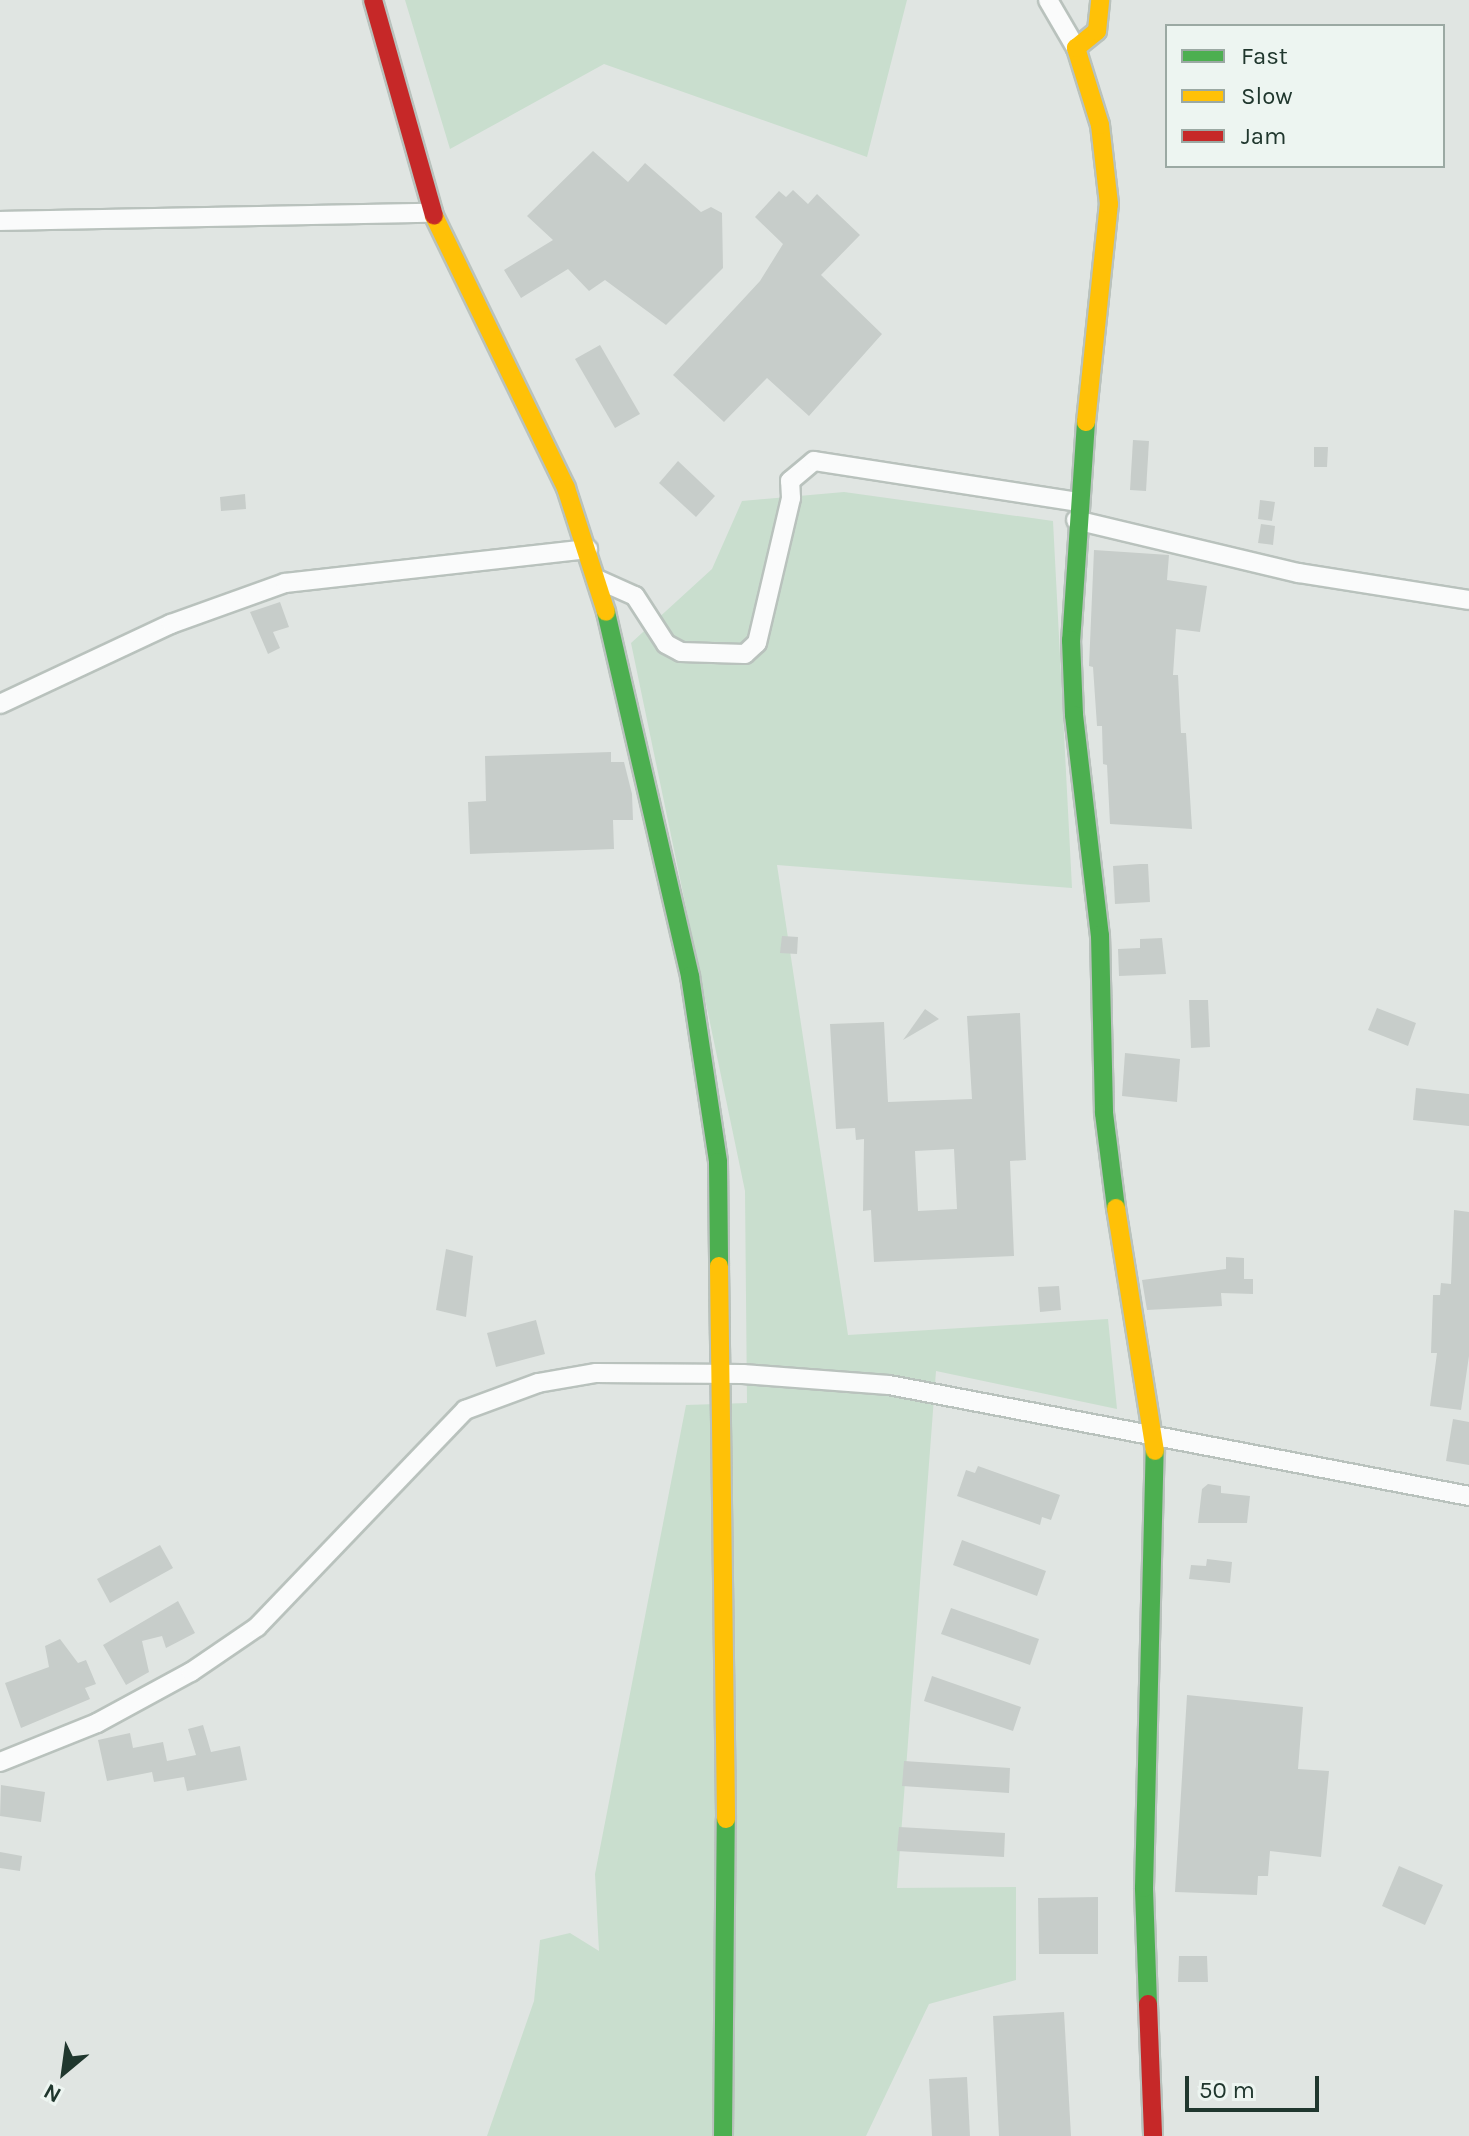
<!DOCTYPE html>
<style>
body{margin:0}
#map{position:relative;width:1469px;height:2136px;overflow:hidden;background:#e0e5e2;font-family:Karla,sans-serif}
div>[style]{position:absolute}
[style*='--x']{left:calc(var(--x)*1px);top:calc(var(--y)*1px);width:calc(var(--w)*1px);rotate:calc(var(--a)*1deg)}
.green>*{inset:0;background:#c9dece}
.building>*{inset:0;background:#c7cdca}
.roads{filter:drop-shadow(2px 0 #b9c2bd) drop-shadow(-2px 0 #b9c2bd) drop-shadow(0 2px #b9c2bd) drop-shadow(0 -2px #b9c2bd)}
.street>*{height:18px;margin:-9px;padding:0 9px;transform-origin:9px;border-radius:9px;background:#fafbfb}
.fast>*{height:18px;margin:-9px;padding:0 9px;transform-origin:9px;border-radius:9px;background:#4caf50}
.slow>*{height:18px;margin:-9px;padding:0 9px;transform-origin:9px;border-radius:9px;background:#ffc107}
.jam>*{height:18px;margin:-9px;padding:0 9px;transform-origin:9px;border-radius:9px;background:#c62828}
span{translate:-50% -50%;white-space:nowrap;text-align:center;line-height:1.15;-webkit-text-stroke:7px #edf5f1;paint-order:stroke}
.legend{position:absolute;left:1165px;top:24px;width:280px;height:144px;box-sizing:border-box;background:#edf5f1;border:2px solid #9ba9a3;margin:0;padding:10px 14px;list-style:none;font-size:24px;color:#20372e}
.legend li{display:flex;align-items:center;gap:16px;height:40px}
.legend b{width:40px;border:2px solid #9ba9a3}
.north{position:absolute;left:24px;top:2032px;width:80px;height:80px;-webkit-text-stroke:6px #edf5f1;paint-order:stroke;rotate:209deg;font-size:22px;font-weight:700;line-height:32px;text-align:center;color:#20372e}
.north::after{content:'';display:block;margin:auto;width:28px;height:36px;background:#20372e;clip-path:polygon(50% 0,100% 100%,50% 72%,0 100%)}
.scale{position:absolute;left:1185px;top:2076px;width:134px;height:36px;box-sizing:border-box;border:4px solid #20372e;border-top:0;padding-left:10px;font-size:24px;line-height:28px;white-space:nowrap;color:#20372e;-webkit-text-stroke:6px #edf5f1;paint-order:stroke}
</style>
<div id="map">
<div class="green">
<div style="clip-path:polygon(405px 0,907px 0,867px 157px,604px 64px,450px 149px)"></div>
<div style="clip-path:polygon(844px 492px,1053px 521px,1072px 888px,777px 865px,848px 1335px,1108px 1319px,1117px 1409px,936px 1371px,897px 1888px,1016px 1887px,1016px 1980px,929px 2004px,866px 2136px,487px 2136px,534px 2001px,540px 1940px,570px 1933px,599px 1951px,595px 1874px,686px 1405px,747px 1403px,745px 1191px,631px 643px,712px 569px,742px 501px)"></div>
</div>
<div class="building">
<div style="clip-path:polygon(593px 151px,628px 182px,645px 163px,701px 212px,711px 207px,722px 213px,723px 268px,666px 325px,605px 280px,589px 291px,568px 269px,521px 298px,504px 270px,553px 240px,527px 216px)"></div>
<div style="clip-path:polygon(793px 190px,808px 204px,817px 194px,860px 235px,821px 275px,882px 334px,809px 416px,767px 378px,724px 422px,673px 375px,760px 281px,783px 244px,755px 217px,779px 191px,786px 197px)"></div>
<div style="clip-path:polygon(600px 345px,640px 414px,615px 428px,575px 359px)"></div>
<div style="clip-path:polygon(1133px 440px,1149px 441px,1146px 491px,1130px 490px)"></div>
<div style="clip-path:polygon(1314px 447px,1328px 447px,1327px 467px,1314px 467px)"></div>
<div style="clip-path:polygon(678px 461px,715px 496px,696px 517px,659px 483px)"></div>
<div style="clip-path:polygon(245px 494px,246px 509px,221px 511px,220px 497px)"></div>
<div style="clip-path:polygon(1260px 500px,1275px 502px,1272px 521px,1258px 519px)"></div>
<div style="clip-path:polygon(1261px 524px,1275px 526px,1273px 545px,1258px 543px)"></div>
<div style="clip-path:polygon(1094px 550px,1169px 555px,1167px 580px,1207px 586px,1200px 632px,1176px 629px,1173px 675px,1178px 675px,1181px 733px,1186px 733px,1192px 829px,1110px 824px,1107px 765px,1103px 764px,1102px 726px,1097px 726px,1093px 667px,1089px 666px)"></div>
<div style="clip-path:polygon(280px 602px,289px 627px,273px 632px,280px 648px,268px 654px,250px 612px)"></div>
<div style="clip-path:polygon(611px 752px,611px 762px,624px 762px,632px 794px,633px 820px,613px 820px,614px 849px,470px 854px,468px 802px,486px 801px,485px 756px)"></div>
<div style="clip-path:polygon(1140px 864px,1148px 864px,1150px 902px,1115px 904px,1113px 866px)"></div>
<div style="clip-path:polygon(782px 936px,798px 937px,797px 954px,780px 953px)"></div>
<div style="clip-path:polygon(1162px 938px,1166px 974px,1119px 976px,1118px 949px,1140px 948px,1140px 939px)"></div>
<div style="clip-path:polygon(1189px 1000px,1208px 1000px,1210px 1047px,1191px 1048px)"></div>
<div style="clip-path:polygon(1377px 1008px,1416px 1023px,1408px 1046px,1368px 1030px)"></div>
<div style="clip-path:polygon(925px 1009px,939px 1019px,903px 1040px)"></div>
<div style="clip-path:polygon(evenodd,1020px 1013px,1026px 1160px,1010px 1161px,1014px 1256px,874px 1262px,871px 1210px,863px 1211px,864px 1139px,856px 1140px,855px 1128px,836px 1129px,830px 1024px,884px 1022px,888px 1102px,972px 1099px,967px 1016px,1020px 1013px,954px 1149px,957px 1209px,918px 1211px,915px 1151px,954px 1149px)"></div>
<div style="clip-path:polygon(1125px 1053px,1180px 1059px,1177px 1102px,1122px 1096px)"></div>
<div style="clip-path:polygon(1416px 1088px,1469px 1094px,1469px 1126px,1413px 1120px)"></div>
<div style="clip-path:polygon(1454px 1210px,1469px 1212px,1469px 1356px,1461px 1410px,1430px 1406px,1437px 1353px,1431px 1353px,1433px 1295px,1440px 1295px,1441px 1283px,1451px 1284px)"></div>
<div style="clip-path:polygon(446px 1249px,473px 1256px,466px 1317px,436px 1310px)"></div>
<div style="clip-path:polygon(1226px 1257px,1244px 1258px,1244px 1279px,1253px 1279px,1253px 1294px,1221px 1293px,1222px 1306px,1147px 1310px,1142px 1280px,1226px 1269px)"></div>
<div style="clip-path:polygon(1059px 1286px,1061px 1310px,1040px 1312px,1038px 1287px)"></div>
<div style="clip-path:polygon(536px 1320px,545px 1354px,496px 1367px,487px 1333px)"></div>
<div style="clip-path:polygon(1453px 1419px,1469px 1422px,1469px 1465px,1446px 1461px)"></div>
<div style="clip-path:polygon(978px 1466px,1060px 1495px,1051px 1520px,1042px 1517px,1040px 1525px,957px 1496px,966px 1470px,975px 1473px)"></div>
<div style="clip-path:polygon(1208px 1484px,1221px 1486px,1221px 1493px,1250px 1496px,1247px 1523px,1198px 1523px,1202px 1489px)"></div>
<div style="clip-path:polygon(962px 1540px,1046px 1571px,1037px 1596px,953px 1565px)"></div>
<div style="clip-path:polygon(160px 1545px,173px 1568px,110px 1603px,97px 1579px)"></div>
<div style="clip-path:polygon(1207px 1559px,1232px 1562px,1230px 1583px,1189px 1579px,1191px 1565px,1206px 1566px)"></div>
<div style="clip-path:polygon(178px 1601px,195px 1633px,166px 1648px,162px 1636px,142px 1641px,149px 1672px,126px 1685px,103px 1645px)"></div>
<div style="clip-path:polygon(951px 1608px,1039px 1639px,1030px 1665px,941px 1634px)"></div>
<div style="clip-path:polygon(60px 1639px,78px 1663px,86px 1660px,96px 1684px,85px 1688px,90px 1699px,21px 1728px,5px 1683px,49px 1667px,45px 1646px)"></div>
<div style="clip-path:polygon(932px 1676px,1021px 1707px,1013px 1731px,924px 1701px)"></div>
<div style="clip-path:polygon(1187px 1695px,1303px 1707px,1298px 1769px,1329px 1771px,1321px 1857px,1270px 1851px,1268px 1876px,1258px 1876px,1257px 1895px,1175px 1892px)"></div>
<div style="clip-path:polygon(203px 1725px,211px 1752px,240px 1746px,247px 1780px,187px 1791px,184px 1777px,154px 1782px,152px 1772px,107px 1781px,98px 1740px,130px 1733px,133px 1748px,163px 1742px,167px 1761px,196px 1755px,188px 1729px)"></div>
<div style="clip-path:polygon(904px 1761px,1010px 1768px,1009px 1793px,902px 1786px)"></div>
<div style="clip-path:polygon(1px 1785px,45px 1792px,41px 1822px,0 1816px)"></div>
<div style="clip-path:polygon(899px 1827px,1005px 1833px,1004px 1857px,897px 1851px)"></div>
<div style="clip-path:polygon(0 1852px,22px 1856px,20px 1871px,0 1868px)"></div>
<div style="clip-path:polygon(1399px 1866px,1443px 1885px,1425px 1925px,1382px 1906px)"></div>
<div style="clip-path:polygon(1098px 1897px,1098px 1954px,1039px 1954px,1038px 1898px)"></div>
<div style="clip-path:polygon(1179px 1956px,1207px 1956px,1208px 1982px,1178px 1982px)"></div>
<div style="clip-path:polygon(1064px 2012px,1071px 2136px,999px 2136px,993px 2016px)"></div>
<div style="clip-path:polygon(967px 2077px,970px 2136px,932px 2136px,929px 2079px)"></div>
</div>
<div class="roads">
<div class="street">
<div style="--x:1048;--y:0;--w:56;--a:59.7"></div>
<div style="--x:0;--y:221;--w:433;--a:-1.1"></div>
<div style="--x:1076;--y:520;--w:229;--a:13.4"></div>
<div style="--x:1299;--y:573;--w:172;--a:9"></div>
<div style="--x:599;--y:580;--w:39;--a:24"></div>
<div style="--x:635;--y:596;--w:57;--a:57.1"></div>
<div style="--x:666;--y:644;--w:17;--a:28"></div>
<div style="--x:681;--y:652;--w:64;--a:1.8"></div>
<div style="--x:745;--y:654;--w:16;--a:-43"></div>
<div style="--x:757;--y:643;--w:149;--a:-76.8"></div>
<div style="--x:791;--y:498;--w:17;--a:-93"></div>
<div style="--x:790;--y:481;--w:31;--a:-40"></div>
<div style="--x:814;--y:461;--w:269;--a:8.8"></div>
<div style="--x:0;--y:704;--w:189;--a:-25.1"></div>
<div style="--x:171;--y:624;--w:121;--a:-19.8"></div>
<div style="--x:285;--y:583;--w:305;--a:-6.4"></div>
<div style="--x:0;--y:1762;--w:105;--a:-21.9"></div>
<div style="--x:97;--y:1723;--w:107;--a:-28.5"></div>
<div style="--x:191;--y:1672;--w:80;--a:-34.3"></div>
<div style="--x:257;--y:1627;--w:301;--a:-46.2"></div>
<div style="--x:465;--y:1410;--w:78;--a:-20.3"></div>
<div style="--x:538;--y:1383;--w:59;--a:-9.8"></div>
<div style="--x:596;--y:1373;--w:147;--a:0.4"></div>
<div style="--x:743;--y:1374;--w:146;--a:4.3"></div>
<div style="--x:889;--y:1385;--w:591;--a:10.83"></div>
</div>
<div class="fast">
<div style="--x:1086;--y:422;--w:219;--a:93.9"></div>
<div style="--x:1071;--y:640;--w:75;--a:87.7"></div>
<div style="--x:1074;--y:715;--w:222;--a:83.3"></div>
<div style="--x:1100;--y:935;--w:178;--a:88.7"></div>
<div style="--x:1104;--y:1113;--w:96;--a:82.8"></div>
<div style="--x:606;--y:612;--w:374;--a:77"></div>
<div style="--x:690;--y:976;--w:188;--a:81.4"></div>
<div style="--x:718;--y:1162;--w:104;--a:89.4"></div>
<div style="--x:1148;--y:2004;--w:116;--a:-92"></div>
<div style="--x:1144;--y:1888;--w:437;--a:-88.6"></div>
<div style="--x:723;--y:2136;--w:317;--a:-89.5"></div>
</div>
<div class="slow">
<div style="--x:434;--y:216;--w:302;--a:64.1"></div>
<div style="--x:566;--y:488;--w:130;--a:72.1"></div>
<div style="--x:1086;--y:422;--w:219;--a:-84"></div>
<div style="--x:1109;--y:204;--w:80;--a:-96.5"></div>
<div style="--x:1100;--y:125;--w:81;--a:-107.3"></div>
<div style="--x:1076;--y:48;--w:27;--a:-39"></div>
<div style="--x:1097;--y:31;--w:31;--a:-84"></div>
<div style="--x:1116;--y:1208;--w:246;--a:80.9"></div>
<div style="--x:719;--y:1266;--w:553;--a:89.27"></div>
</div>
<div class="jam">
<div style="--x:373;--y:0;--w:224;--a:74.2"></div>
<div style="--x:1148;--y:2004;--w:132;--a:87.8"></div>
</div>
</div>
<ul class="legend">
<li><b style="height:10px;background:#4caf50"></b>Fast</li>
<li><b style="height:10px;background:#ffc107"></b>Slow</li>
<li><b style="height:10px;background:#c62828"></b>Jam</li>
</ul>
<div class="north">N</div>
<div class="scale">50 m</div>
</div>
